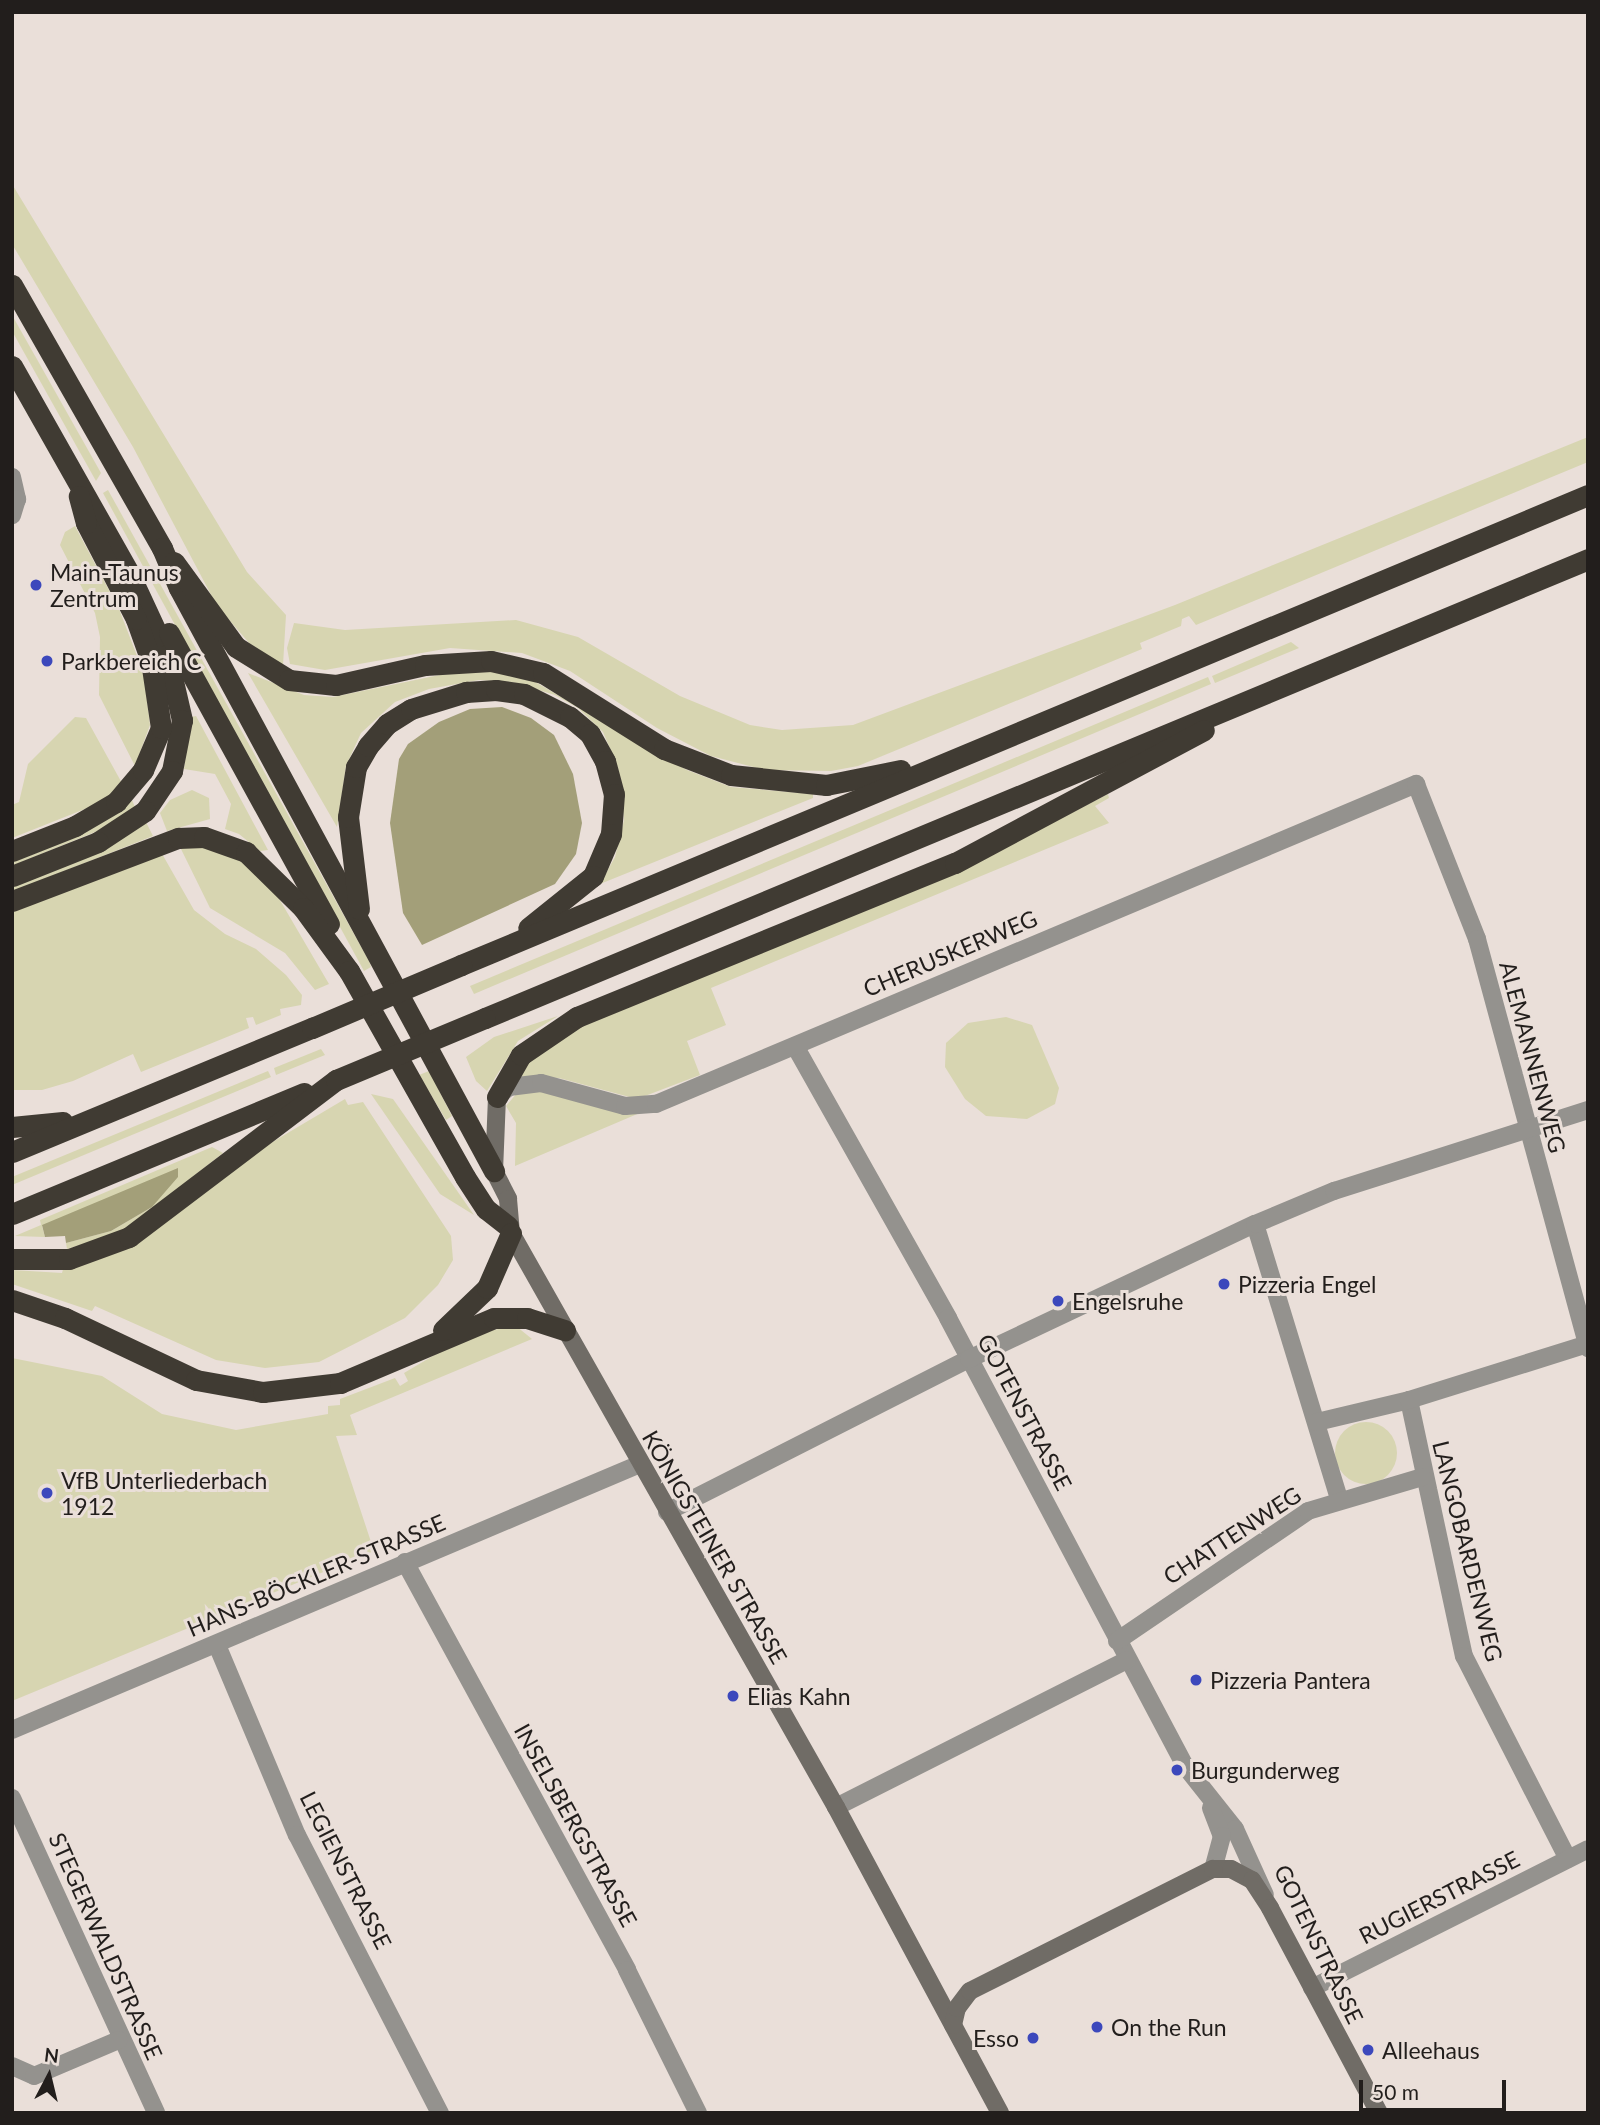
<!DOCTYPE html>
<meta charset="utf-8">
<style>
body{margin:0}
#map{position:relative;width:1600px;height:2125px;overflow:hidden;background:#eadfd9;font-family:Lato,sans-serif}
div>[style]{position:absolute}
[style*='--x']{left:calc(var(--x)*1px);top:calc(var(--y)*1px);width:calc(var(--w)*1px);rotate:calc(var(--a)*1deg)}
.green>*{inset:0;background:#d7d5b1}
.round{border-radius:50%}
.forest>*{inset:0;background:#a39f79}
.street>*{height:18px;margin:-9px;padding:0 9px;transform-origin:9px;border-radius:9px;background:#94928e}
.secondary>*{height:18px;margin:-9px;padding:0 9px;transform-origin:9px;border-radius:9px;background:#706c66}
.highway>*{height:21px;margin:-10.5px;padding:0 10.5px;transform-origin:10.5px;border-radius:10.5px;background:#403b33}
.highway-bridge>*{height:21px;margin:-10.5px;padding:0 10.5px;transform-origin:10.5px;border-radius:10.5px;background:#403b33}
.dots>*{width:19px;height:19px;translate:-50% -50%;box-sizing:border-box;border:4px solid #eadfd9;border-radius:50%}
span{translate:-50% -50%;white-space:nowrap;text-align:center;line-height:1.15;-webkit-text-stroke:6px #eadfd9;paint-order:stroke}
.poi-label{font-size:23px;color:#221e1c}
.left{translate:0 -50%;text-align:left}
.right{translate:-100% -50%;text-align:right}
.street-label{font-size:23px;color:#221e1c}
.frame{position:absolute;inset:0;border:14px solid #221e1c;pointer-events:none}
.north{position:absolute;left:14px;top:2041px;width:70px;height:70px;-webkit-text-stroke:5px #eadfd9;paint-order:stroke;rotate:7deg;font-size:19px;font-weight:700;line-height:28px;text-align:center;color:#221e1c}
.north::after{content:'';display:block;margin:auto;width:24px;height:32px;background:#221e1c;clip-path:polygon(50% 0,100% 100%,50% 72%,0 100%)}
.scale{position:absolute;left:1359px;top:2080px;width:147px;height:32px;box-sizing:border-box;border:4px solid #221e1c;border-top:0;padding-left:9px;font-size:21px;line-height:24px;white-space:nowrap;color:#221e1c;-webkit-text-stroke:5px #eadfd9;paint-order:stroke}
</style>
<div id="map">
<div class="green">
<div style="clip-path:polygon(12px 184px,247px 572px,286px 615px,283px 665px,250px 644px,217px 606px,133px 447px,12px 244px)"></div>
<div style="clip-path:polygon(12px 315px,101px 473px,96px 481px,12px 331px)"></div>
<div style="clip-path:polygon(1588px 437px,1588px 462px,1196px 625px,1189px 616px,1182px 619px,1181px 626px,1140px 643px,1142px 649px,858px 766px,831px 771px,765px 770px,711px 756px,657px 728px,570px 671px,522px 653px,450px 648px,325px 670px,290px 664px,287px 648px,294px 623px,345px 630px,516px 620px,578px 637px,680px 696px,750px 725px,782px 730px,853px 725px,1175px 605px)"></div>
<div style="clip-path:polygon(108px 490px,369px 961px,371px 967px,364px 971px,103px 493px)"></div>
<div style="clip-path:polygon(75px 526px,119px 609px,144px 674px,150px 725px,135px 766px,99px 695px,100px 637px,95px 613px,60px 545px,65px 532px)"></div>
<div style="clip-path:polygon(1291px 642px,1299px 648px,1215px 683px,1212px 676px)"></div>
<div style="clip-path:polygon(454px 672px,497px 672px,532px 680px,687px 770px,731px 787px,813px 794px,813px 798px,600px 884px,615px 857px,624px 820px,618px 768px,603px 732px,578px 708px,555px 695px,512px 682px,479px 680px,429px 689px,395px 702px,361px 733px,346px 766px,337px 827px,248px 673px,304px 695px,333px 697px)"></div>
<div style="clip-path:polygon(1208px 677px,1211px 684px,474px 994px,470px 986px)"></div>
<div style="clip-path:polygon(196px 716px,268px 850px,260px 851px,239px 834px,225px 829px,231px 804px,215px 774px,184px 769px,191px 717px)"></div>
<div style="clip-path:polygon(75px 717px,86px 718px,123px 785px,100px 803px,12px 838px,12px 805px,19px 802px,28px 764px)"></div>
<div style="clip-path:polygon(192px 790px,209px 798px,210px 819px,167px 831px,160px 813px,170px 800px)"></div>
<div style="clip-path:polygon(1108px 794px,1109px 798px,1095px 806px,1109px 823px,711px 988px,726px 1025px,687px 1041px,700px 1075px,637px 1099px,559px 1078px,516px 1077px,533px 1055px,567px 1032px,955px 873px)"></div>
<div style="clip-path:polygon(132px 800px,135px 807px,100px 830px,12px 866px,12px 860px,108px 818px)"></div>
<div style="clip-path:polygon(146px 822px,153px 836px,12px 892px,12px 886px,111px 845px)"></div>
<div style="clip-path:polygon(193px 845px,230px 852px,274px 890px,329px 984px,315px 990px,285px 953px,210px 908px,180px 847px)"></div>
<div style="clip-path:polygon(161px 852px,194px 910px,225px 934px,256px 949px,286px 975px,302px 995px,301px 1005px,280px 1009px,281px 1015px,256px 1025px,253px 1017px,246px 1018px,249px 1028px,141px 1072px,133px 1054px,73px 1081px,42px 1090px,12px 1090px,12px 908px)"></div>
<div style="clip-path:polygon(558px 1016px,518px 1041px,487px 1091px,476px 1081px,466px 1057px,494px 1037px)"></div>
<div style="clip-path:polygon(1006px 1017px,1032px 1025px,1059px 1088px,1055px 1104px,1027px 1119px,986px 1116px,965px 1099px,945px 1067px,946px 1043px,968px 1023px)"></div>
<div style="clip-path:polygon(321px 1049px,325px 1055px,276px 1075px,274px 1068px)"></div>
<div style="clip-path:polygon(268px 1071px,271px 1077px,12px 1185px,12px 1177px)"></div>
<div style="clip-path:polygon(429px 1071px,452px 1116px,446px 1120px,419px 1075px)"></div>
<div style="clip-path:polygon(533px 1090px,642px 1112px,515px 1166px,516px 1123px,506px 1106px,517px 1093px)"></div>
<div style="clip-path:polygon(371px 1094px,393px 1099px,474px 1215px,440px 1194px)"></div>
<div style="clip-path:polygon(345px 1099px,348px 1105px,363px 1102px,451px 1236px,453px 1260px,438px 1285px,405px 1318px,319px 1362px,265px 1368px,216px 1360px,95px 1306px,92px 1311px,12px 1284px,12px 1270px,62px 1273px,64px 1266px)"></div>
<div style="clip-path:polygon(212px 1147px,223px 1153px,121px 1233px,67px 1249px,66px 1243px,111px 1231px,152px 1207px,42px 1226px,45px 1237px,15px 1236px,41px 1225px,40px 1220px)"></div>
<div style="clip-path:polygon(516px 1326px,532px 1339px,350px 1415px,357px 1435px,336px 1436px,374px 1551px,12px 1701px,12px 1358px,102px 1376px,162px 1414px,236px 1430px,328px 1414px,328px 1406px,340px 1405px,340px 1399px,395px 1378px,400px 1386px,408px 1381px,404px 1373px,470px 1334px)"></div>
<div class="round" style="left:1335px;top:1422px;width:62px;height:62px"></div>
</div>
<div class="forest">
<div style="clip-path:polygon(502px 707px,531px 718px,554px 735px,573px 774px,582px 823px,576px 854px,555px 884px,422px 945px,403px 913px,390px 823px,399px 759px,408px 744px,439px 722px,470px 709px)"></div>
<div style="clip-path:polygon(178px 1168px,178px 1177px,152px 1207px,111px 1231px,66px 1243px,65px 1236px,45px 1237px,42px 1225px)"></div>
</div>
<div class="street">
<div style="--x:12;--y:477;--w:23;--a:77"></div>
<div style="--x:17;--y:499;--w:17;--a:107"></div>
<div style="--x:795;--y:1046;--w:312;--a:60.6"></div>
<div style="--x:948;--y:1318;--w:507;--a:62.12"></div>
<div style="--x:1185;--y:1766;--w:80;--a:51.6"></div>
<div style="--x:1235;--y:1829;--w:72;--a:65.6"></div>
<div style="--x:497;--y:1097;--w:16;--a:-40"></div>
<div style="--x:509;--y:1087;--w:32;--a:-7"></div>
<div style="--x:541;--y:1083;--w:87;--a:15.3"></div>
<div style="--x:625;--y:1106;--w:31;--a:-4"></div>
<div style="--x:656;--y:1104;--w:825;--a:-22.83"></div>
<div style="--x:1416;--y:784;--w:167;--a:68.5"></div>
<div style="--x:1477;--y:939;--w:424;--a:74.8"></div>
<div style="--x:1255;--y:1224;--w:287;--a:73"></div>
<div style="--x:1409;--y:1400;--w:262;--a:77.9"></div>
<div style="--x:1464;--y:1656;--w:228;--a:62.9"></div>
<div style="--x:1317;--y:1422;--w:95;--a:-13.4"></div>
<div style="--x:1409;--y:1400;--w:188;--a:-17.4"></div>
<div style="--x:667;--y:1512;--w:339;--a:-26.9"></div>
<div style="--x:969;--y:1359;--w:316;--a:-25.3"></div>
<div style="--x:1255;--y:1224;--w:86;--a:-22.7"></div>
<div style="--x:1334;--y:1191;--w:267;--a:-17.7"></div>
<div style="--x:405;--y:1562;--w:464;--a:61.4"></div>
<div style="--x:627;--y:1970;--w:160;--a:63.6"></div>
<div style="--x:1117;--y:1641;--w:231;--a:-34.2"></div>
<div style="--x:1308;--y:1511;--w:119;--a:-16.6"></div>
<div style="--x:217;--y:1645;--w:206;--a:67.2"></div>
<div style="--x:297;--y:1835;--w:313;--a:62.8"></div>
<div style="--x:12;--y:1730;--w:682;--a:-22.96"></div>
<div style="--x:12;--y:1798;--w:346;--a:65.4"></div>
<div style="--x:836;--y:1807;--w:326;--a:-26.8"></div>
<div style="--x:1211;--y:1808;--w:30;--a:69"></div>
<div style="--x:1222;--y:1836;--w:34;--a:105"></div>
<div style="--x:1312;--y:1988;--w:309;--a:-26.7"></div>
<div style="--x:12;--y:2066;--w:24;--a:24"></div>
<div style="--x:34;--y:2076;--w:92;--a:-23"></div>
</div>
<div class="secondary">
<div style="--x:497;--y:1097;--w:74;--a:92.3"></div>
<div style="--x:494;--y:1171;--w:31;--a:63"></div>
<div style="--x:508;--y:1199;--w:34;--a:85"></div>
<div style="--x:511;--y:1233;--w:660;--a:60.48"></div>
<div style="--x:836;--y:1807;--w:347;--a:61.8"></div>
<div style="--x:953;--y:2025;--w:17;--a:-77"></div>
<div style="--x:957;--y:2008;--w:21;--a:-53"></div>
<div style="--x:970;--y:1991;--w:272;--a:-26.7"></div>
<div style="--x:1213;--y:1869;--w:18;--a:0"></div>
<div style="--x:1231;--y:1869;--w:24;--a:28"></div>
<div style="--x:1252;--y:1880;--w:33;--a:57"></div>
<div style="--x:1270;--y:1908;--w:232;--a:62"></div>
</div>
<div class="highway">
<div style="--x:12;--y:285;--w:303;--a:60.3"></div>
<div style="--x:162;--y:548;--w:43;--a:67"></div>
<div style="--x:179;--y:588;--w:663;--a:61.62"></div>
<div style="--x:12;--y:366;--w:238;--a:60.5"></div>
<div style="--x:129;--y:573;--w:90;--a:65.1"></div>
<div style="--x:167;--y:655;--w:67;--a:77"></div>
<div style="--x:182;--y:720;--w:52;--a:101.1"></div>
<div style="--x:172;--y:771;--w:48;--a:124"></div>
<div style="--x:145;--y:811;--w:56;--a:146.6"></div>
<div style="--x:98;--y:842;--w:92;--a:158.4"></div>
<div style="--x:174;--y:562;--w:105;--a:53.9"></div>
<div style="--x:236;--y:647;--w:62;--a:31.9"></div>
<div style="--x:289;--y:680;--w:47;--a:6.1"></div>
<div style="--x:336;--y:685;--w:91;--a:-12.7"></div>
<div style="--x:425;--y:665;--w:66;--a:-3.5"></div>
<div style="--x:491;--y:661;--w:53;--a:13"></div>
<div style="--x:543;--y:673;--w:143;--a:32.1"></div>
<div style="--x:664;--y:749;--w:72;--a:21.2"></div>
<div style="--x:731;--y:775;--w:96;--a:6"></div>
<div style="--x:826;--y:785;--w:76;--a:-11.3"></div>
<div style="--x:169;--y:633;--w:332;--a:61.2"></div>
<div style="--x:12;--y:851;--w:68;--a:-21.6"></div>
<div style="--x:75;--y:826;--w:48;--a:-30.3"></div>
<div style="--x:116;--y:802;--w:42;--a:-49.8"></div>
<div style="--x:143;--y:770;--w:46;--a:-66.8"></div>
<div style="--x:161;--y:728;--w:68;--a:-98.5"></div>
<div style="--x:151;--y:661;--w:45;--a:-109.7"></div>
<div style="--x:136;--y:619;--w:108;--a:-117.5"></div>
<div style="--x:86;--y:523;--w:28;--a:-105"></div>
<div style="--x:12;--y:901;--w:178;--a:-20.8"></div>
<div style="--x:178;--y:838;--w:26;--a:-2"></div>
<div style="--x:204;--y:837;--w:45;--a:19.7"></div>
<div style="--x:246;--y:852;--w:80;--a:44.5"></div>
<div style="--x:303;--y:908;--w:78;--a:53.9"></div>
<div style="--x:349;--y:971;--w:236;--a:60.6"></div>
<div style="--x:465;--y:1177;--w:38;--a:57"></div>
<div style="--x:486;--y:1209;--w:28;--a:38"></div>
<div style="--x:359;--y:909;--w:93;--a:-96.8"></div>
<div style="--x:348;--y:817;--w:51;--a:-80.9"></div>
<div style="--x:356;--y:767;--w:24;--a:-60"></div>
<div style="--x:368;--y:746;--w:29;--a:-49"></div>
<div style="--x:387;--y:724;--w:28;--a:-32"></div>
<div style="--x:411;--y:709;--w:58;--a:-17.2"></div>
<div style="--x:466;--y:692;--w:30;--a:-4"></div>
<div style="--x:496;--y:690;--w:28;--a:8"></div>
<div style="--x:524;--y:694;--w:51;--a:26.6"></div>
<div style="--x:570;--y:717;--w:26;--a:40"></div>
<div style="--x:590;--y:734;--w:31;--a:61"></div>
<div style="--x:605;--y:761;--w:34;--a:75"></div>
<div style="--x:614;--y:794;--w:40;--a:94.3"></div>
<div style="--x:611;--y:834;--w:46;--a:113.2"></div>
<div style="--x:593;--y:876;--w:83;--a:141.3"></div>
<div style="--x:461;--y:965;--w:1221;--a:-22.64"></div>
<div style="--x:485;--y:1018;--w:1195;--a:-22.59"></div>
<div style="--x:497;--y:1097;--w:48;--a:-60.3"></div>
<div style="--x:521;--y:1055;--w:68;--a:-34.2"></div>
<div style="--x:577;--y:1017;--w:408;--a:-22.2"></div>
<div style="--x:955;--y:863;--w:282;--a:-28.1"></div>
<div style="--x:12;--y:1127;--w:51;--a:-5.6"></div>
<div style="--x:12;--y:1152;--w:325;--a:-22.5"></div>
<div style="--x:12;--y:1214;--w:316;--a:-22.5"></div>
<div style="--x:12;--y:1259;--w:57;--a:0"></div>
<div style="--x:69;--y:1259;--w:64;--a:-20.1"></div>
<div style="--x:129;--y:1237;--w:260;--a:-37.2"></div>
<div style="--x:12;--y:1300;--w:56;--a:18.8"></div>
<div style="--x:65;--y:1318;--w:145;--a:25.3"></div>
<div style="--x:196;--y:1380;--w:68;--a:10.2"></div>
<div style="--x:263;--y:1392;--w:78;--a:-6.7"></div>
<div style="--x:340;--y:1383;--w:167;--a:-22.9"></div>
<div style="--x:494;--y:1318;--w:33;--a:0"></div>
<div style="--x:527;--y:1318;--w:40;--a:18"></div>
<div style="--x:443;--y:1330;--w:61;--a:-43.7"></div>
<div style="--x:487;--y:1288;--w:60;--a:-66.4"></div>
</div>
<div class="highway-bridge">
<div style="--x:312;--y:1028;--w:162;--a:-22.9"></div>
<div style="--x:336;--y:1080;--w:161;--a:-22.6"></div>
</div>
<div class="dots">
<div style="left:36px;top:585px;background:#3c48bc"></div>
<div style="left:47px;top:661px;background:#3c48bc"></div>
<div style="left:1224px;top:1284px;background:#3c48bc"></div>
<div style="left:1058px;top:1301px;background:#3c48bc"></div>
<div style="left:47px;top:1493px;background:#3c48bc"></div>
<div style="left:1196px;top:1680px;background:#3c48bc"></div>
<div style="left:733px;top:1696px;background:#3c48bc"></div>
<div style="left:1177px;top:1770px;background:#3c48bc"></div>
<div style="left:1097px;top:2027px;background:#3c48bc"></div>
<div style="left:1033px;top:2038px;background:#3c48bc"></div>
<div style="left:1368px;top:2050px;background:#3c48bc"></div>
</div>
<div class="poi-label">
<span class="left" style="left:50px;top:585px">Main-Taunus<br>Zentrum</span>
<span class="left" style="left:61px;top:661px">Parkbereich C</span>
<span class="left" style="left:1238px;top:1284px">Pizzeria Engel</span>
<span class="left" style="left:1072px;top:1301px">Engelsruhe</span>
<span class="left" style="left:61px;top:1493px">VfB Unterliederbach<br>1912</span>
<span class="left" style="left:1210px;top:1680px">Pizzeria Pantera</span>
<span class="left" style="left:747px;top:1696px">Elias Kahn</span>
<span class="left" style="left:1191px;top:1770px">Burgunderweg</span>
<span class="left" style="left:1111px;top:2027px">On the Run</span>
<span class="right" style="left:1019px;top:2038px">Esso</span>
<span class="left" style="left:1382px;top:2050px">Alleehaus</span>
</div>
<div class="street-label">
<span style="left:950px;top:953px;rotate:-23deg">CHERUSKERWEG</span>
<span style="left:1533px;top:1057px;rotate:75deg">ALEMANNENWEG</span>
<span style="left:1025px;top:1412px;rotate:62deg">GOTENSTRASSE</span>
<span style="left:1232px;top:1535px;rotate:-33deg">CHATTENWEG</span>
<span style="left:715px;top:1547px;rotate:60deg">KÖNIGSTEINER STRASSE</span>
<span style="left:1468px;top:1551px;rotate:76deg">LANGOBARDENWEG</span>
<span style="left:316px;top:1575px;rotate:-23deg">HANS-BÖCKLER-STRASSE</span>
<span style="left:576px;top:1825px;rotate:61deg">INSELSBERGSTRASSE</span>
<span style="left:346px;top:1870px;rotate:63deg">LEGIENSTRASSE</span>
<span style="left:1439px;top:1897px;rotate:-27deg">RUGIERSTRASSE</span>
<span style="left:1319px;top:1944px;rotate:64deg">GOTENSTRASSE</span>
<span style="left:106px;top:1946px;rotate:66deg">STEGERWALDSTRASSE</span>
</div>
<div class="frame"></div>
<div class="north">N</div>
<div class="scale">50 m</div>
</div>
